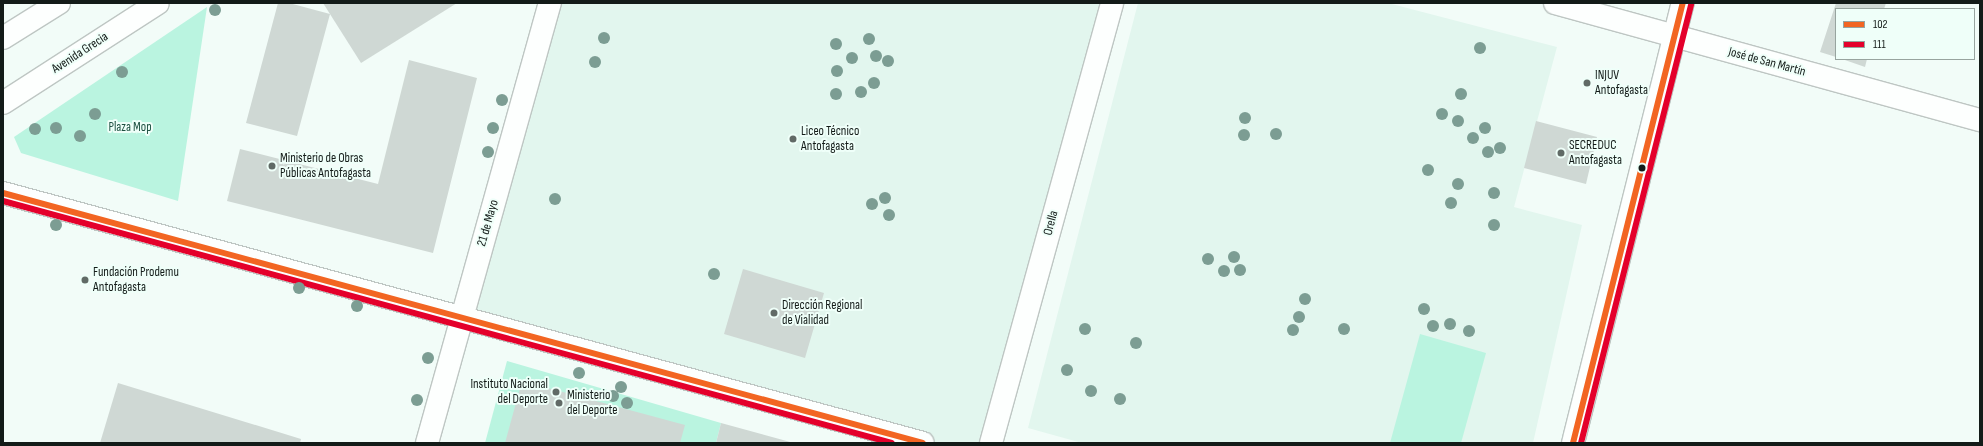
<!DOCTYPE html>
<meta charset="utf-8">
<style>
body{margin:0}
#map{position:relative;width:1983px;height:446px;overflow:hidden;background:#f2fcf8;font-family:"Sofia Sans Condensed",sans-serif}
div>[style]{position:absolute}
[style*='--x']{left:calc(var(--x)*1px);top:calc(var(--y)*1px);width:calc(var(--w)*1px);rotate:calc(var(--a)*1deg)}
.built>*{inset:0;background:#e2f6ee}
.green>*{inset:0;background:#baf4e0}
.building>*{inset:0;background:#cfd8d4}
.roads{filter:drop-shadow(1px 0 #bec6c3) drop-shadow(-1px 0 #bec6c3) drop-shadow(0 1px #bec6c3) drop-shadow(0 -1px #bec6c3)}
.tertiary>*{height:22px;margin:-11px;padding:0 11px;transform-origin:11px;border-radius:11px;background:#fdfffe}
.secondary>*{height:22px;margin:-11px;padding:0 11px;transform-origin:11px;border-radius:11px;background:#fdfffe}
.trunk>*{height:22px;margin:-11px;padding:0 11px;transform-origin:11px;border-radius:11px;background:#fdfffe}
.bus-1>*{height:6px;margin:-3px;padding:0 3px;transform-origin:3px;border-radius:3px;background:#f26522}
.bus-2>*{height:6px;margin:-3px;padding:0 3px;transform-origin:3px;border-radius:3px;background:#e4002b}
.trees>*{width:12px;height:12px;margin:-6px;border-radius:50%;background:#7c9d93}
.dots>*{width:11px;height:11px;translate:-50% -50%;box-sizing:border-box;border:2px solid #effff9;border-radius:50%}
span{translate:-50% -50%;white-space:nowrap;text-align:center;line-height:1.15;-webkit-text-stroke:4px #effff9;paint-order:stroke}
.street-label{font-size:13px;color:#131b18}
.poi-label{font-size:13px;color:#131b18}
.left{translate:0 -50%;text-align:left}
.right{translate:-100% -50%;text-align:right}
.park-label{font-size:13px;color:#1c4f40}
.frame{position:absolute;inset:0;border:4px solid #131b18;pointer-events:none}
.legend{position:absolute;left:1835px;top:8px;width:140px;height:52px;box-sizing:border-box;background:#effff9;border:1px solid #97a49f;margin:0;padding:5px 7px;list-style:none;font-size:12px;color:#131b18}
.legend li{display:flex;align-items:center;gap:8px;height:20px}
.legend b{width:20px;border:1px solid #97a49f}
</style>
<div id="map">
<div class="built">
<div style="clip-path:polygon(550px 3px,1112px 3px,991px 443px,923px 443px,462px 318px)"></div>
<div style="clip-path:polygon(1138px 3px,1388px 3px,1557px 47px,1514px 207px,1582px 225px,1533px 443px,1082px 443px,1028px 428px)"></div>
</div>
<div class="green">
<div style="clip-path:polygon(207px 7px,178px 201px,21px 153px,14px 137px)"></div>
<div style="clip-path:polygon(1420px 334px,1486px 353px,1461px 443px,1390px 443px)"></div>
<div style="clip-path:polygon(507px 361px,721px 423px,716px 443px,485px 443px)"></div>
</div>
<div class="building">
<div style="clip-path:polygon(278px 3px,289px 3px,330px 14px,297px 136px,246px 123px)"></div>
<div style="clip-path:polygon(323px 3px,457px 3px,361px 63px)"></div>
<div style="clip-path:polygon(1836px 3px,1886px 3px,1884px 9px,1836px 9px,1836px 57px,1820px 52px)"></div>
<div style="clip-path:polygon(1842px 59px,1867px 59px,1865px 67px)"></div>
<div style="clip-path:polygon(409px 60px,477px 78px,433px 253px,227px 201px,240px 149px,378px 184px)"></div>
<div style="clip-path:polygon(1536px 121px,1597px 137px,1586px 184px,1524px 168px)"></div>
<div style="clip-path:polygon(743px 269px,824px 293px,805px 358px,724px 334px)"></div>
<div style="clip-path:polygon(522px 381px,685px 425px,680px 443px,505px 443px)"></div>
<div style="clip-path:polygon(118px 383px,301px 439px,300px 443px,100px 443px)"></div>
<div style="clip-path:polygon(721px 423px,794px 443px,716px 443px)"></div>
</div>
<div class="roads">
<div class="tertiary">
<div style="--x:1555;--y:3;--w:441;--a:15.4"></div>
<div style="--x:991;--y:443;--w:456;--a:-74.6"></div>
<div style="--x:1573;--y:443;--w:454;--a:-76"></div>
</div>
<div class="secondary">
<div style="--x:3;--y:193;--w:953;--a:15.2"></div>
<div style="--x:427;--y:443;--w:457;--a:-74.4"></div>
</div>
<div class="trunk">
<div style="--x:3;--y:38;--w:66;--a:-32"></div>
<div style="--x:3;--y:103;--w:184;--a:-32.8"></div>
</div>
</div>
<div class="bus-1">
<div style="--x:3;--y:193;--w:953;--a:15.2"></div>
<div style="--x:1573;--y:443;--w:454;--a:-76"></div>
</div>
<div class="bus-2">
<div style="--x:3;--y:201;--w:921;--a:15.23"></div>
<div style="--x:1581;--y:443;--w:452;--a:-75.9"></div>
</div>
<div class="trees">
<div style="left:215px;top:10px"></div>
<div style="left:604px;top:38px"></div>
<div style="left:869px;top:39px"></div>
<div style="left:836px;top:44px"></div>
<div style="left:1480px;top:48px"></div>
<div style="left:876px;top:56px"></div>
<div style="left:852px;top:58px"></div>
<div style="left:888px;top:61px"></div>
<div style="left:595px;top:62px"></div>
<div style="left:837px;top:71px"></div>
<div style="left:122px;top:72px"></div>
<div style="left:874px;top:83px"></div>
<div style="left:861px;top:92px"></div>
<div style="left:836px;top:94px"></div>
<div style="left:1461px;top:94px"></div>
<div style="left:502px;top:100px"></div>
<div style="left:95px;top:114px"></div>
<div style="left:1442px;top:114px"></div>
<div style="left:1245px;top:118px"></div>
<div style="left:1458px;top:121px"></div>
<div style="left:56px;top:128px"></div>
<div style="left:493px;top:128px"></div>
<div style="left:1485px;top:128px"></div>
<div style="left:35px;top:129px"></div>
<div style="left:1276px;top:134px"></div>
<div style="left:1244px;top:135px"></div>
<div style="left:80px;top:136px"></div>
<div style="left:1473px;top:138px"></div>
<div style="left:1500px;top:148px"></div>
<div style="left:488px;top:152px"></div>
<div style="left:1488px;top:152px"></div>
<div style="left:1428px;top:170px"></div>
<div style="left:1458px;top:184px"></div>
<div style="left:1494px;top:193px"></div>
<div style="left:885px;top:198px"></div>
<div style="left:555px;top:199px"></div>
<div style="left:1451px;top:203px"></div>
<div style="left:872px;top:204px"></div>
<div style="left:889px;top:215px"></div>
<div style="left:56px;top:225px"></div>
<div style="left:1494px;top:225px"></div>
<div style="left:1234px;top:257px"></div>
<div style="left:1208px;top:259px"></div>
<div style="left:1240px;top:270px"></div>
<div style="left:1224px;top:271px"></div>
<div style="left:714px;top:274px"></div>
<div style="left:299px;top:288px"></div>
<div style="left:1305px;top:299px"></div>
<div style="left:357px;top:306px"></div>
<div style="left:1424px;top:309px"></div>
<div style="left:1299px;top:317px"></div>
<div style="left:1450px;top:324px"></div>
<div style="left:1433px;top:326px"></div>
<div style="left:1085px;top:329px"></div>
<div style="left:1344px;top:329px"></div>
<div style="left:1293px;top:330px"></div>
<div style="left:1469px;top:331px"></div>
<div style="left:1136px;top:343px"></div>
<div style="left:428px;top:358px"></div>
<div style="left:1067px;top:370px"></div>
<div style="left:579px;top:373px"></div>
<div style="left:621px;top:387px"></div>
<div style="left:1091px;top:391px"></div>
<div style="left:613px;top:396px"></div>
<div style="left:1120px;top:399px"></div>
<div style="left:417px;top:400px"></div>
<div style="left:627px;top:403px"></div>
</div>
<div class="dots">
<div style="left:1587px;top:83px;background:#616a66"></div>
<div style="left:793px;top:139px;background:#616a66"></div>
<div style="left:1561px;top:153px;background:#616a66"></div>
<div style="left:272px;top:166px;background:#616a66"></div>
<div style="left:1642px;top:168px;background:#131b18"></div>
<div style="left:85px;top:280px;background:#616a66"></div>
<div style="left:774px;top:313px;background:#616a66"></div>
<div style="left:556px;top:392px;background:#616a66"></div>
<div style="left:559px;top:403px;background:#616a66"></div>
</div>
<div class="street-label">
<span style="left:80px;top:53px;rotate:-33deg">Avenida Grecia</span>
<span style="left:1767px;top:62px;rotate:15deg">José de San Martín</span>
<span style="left:488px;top:223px;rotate:-74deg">21 de Mayo</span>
<span style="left:1051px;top:223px;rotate:-75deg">Orella</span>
</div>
<div class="poi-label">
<span class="left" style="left:1595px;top:83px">INJUV<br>Antofagasta</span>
<span class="left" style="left:801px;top:139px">Liceo Técnico<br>Antofagasta</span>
<span class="left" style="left:1569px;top:153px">SECREDUC<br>Antofagasta</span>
<span class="left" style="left:280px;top:166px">Ministerio de Obras<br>Públicas Antofagasta</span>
<span class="left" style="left:93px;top:280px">Fundación Prodemu<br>Antofagasta</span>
<span class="left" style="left:782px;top:313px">Dirección Regional<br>de Vialidad</span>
<span class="right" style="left:548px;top:392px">Instituto Nacional<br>del Deporte</span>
<span class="left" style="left:567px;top:403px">Ministerio<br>del Deporte</span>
</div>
<div class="park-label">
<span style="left:130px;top:127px">Plaza Mop</span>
</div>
<div class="frame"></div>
<ul class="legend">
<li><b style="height:5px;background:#f26522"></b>102</li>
<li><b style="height:5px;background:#e4002b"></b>111</li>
</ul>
</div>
